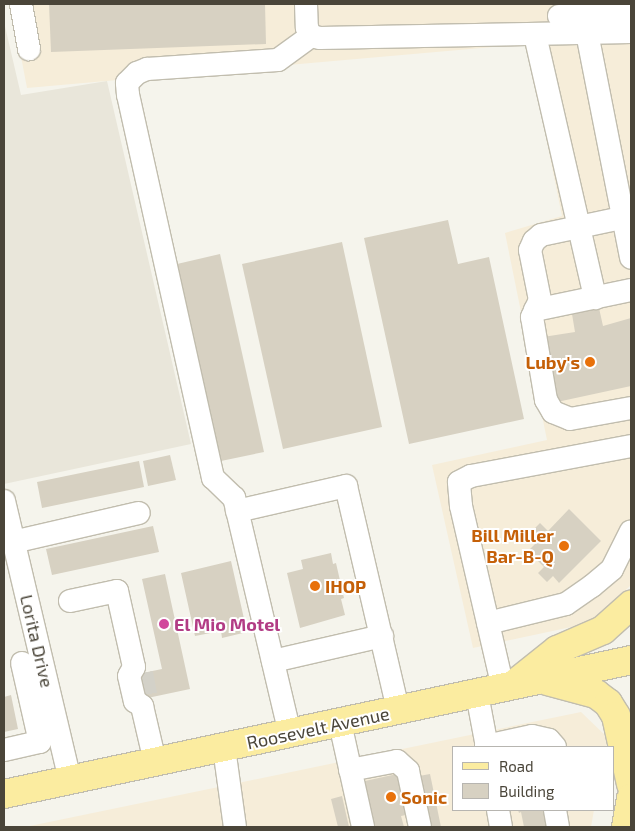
<!DOCTYPE html>
<style>
body{margin:0}
#map{position:relative;width:635px;height:831px;overflow:hidden;background:#f5f4ec;font-family:"Exo 2",sans-serif}
div>[style]{position:absolute}
[style*='--x']{left:calc(var(--x)*1px);top:calc(var(--y)*1px);width:calc(var(--w)*1px);rotate:calc(var(--a)*1deg)}
.residential>*{inset:0;background:#e9e6da}
.commercial>*{inset:0;background:#f6edd9}
.building>*{inset:0;background:#d7d1c2}
.minor-tunnel>*{height:22px;margin-top:-11px;transform-origin:0;background:repeating-linear-gradient(90deg,#d3d1c8 0 22px,transparent 0 33px)}
.roads{filter:drop-shadow(1px 0 #c1bdae) drop-shadow(-1px 0 #c1bdae) drop-shadow(0 1px #c1bdae) drop-shadow(0 -1px #c1bdae)}
.minor>*{height:22px;margin:-11px;padding:0 11px;transform-origin:11px;border-radius:11px;background:#fff}
.major>*{height:28px;margin:-14px;padding:0 14px;transform-origin:14px;border-radius:14px;background:#fbeca0}
.dots>*{width:14px;height:14px;translate:-50% -50%;box-sizing:border-box;border:2px solid #fff;border-radius:50%}
span{translate:-50% -50%;white-space:nowrap;text-align:center;line-height:1.15;-webkit-text-stroke:4px #fff;paint-order:stroke}
.food-label{font-size:18px;color:#c56008;font-weight:700}
.right{translate:-100% -50%;text-align:right}
.left{translate:0 -50%;text-align:left}
.hotel-label{font-size:18px;color:#b23c85;font-weight:700}
.street-label{font-size:18px;color:#4a4539}
.frame{position:absolute;inset:0;border:5px solid #4a4539;pointer-events:none}
.legend{position:absolute;left:452px;top:746px;width:162px;height:65px;box-sizing:border-box;background:#fff;border:1px solid #b7b5b0;margin:0;padding:6px 9px;list-style:none;font-size:15px;color:#4a4539}
.legend li{display:flex;align-items:center;gap:10px;height:25px}
.legend b{width:25px;border:1px solid #b7b5b0}
</style>
<div id="map">
<div class="residential">
<div style="clip-path:polygon(4px 22px,21px 95px,107px 81px,191px 444px,4px 484px)"></div>
</div>
<div class="commercial">
<div style="clip-path:polygon(11px 4px,567px 4px,568px 22px,631px 23px,631px 585px,596px 619px,576px 626px,473px 648px,432px 465px,547px 440px,505px 233px,562px 216px,527px 44px,27px 88px)"></div>
<div style="clip-path:polygon(581px 712px,608px 738px,606px 747px,454px 747px,454px 810px,594px 810px,591px 827px,25px 827px)"></div>
</div>
<div class="building">
<div style="clip-path:polygon(49px 4px,265px 4px,266px 44px,51px 52px)"></div>
<div style="clip-path:polygon(448px 220px,458px 264px,489px 257px,524px 419px,409px 444px,364px 238px)"></div>
<div style="clip-path:polygon(342px 242px,382px 427px,283px 449px,242px 264px)"></div>
<div style="clip-path:polygon(220px 254px,264px 452px,221px 461px,177px 264px)"></div>
<div style="clip-path:polygon(599px 308px,603px 326px,631px 318px,631px 386px,557px 402px,543px 337px,575px 332px,572px 314px)"></div>
<div style="clip-path:polygon(170px 455px,176px 480px,148px 486px,143px 461px)"></div>
<div style="clip-path:polygon(139px 461px,144px 487px,42px 508px,37px 482px)"></div>
<div style="clip-path:polygon(569px 509px,601px 541px,559px 583px,553px 576px,547px 582px,538px 573px,544px 567px,528px 551px,541px 538px,533px 530px,540px 523px,548px 531px)"></div>
<div style="clip-path:polygon(153px 526px,159px 552px,52px 575px,46px 549px)"></div>
<div style="clip-path:polygon(331px 553px,333px 564px,336px 563px,344px 598px,341px 599px,345px 615px,300px 628px,287px 573px,303px 569px,301px 560px)"></div>
<div style="clip-path:polygon(231px 561px,247px 632px,222px 638px,221px 631px,195px 636px,181px 573px)"></div>
<div style="clip-path:polygon(165px 574px,190px 689px,138px 700px,133px 675px,162px 669px,142px 579px)"></div>
<div style="clip-path:polygon(11px 695px,18px 729px,4px 732px,4px 697px)"></div>
<div style="clip-path:polygon(397px 774px,406px 815px,401px 816px,404px 827px,375px 827px,365px 781px)"></div>
<div style="clip-path:polygon(430px 774px,441px 827px,430px 827px,419px 776px)"></div>
<div style="clip-path:polygon(342px 796px,349px 827px,338px 827px,331px 799px)"></div>
<div style="clip-path:polygon(518px 810px,553px 810px,556px 827px,524px 827px,521px 812px,519px 813px)"></div>
</div>
<div class="minor-tunnel">
<div style="--x:142;--y:673;--w:25;--a:79"></div>
</div>
<div class="roads">
<div class="minor">
<div style="--x:21;--y:4;--w:46;--a:79.9"></div>
<div style="--x:306;--y:4;--w:24;--a:88"></div>
<div style="--x:307;--y:28;--w:9;--a:63"></div>
<div style="--x:311;--y:36;--w:9;--a:13"></div>
<div style="--x:320;--y:38;--w:311;--a:-1.1"></div>
<div style="--x:559;--y:16;--w:72;--a:-0.8"></div>
<div style="--x:587;--y:33;--w:229;--a:78.9"></div>
<div style="--x:535;--y:35;--w:270;--a:77.1"></div>
<div style="--x:631;--y:216;--w:92;--a:168.1"></div>
<div style="--x:541;--y:235;--w:9;--a:139"></div>
<div style="--x:534;--y:241;--w:10;--a:114"></div>
<div style="--x:530;--y:250;--w:51;--a:78.7"></div>
<div style="--x:540;--y:300;--w:19;--a:115"></div>
<div style="--x:532;--y:317;--w:84;--a:80.4"></div>
<div style="--x:546;--y:400;--w:14;--a:60"></div>
<div style="--x:553;--y:412;--w:18;--a:22"></div>
<div style="--x:570;--y:419;--w:62;--a:-10.2"></div>
<div style="--x:535;--y:310;--w:98;--a:-11.8"></div>
<div style="--x:4;--y:501;--w:287;--a:76.7"></div>
<div style="--x:237;--y:511;--w:112;--a:-12.9"></div>
<div style="--x:346;--y:486;--w:230;--a:76.9"></div>
<div style="--x:13;--y:542;--w:129;--a:-13"></div>
<div style="--x:70;--y:601;--w:48;--a:-12"></div>
<div style="--x:117;--y:591;--w:78;--a:77.4"></div>
<div style="--x:134;--y:667;--w:10;--a:119"></div>
<div style="--x:129;--y:676;--w:26;--a:77"></div>
<div style="--x:135;--y:701;--w:9;--a:36"></div>
<div style="--x:142;--y:706;--w:57;--a:76.9"></div>
<div style="--x:488;--y:623;--w:80;--a:-13.7"></div>
<div style="--x:566;--y:604;--w:32;--a:-35"></div>
<div style="--x:592;--y:586;--w:26;--a:-40"></div>
<div style="--x:612;--y:569;--w:42;--a:-63.4"></div>
<div style="--x:273;--y:661;--w:112;--a:-12.9"></div>
<div style="--x:503;--y:688;--w:187;--a:-103"></div>
<div style="--x:461;--y:506;--w:24;--a:-95"></div>
<div style="--x:459;--y:482;--w:13;--a:-27"></div>
<div style="--x:471;--y:476;--w:163;--a:-10.6"></div>
<div style="--x:477;--y:694;--w:54;--a:79.3"></div>
<div style="--x:340;--y:723;--w:107;--a:77.5"></div>
<div style="--x:290;--y:734;--w:243;--a:-103.3"></div>
<div style="--x:234;--y:498;--w:29;--a:-136"></div>
<div style="--x:213;--y:478;--w:392;--a:-102.5"></div>
<div style="--x:128;--y:95;--w:12;--a:-95"></div>
<div style="--x:127;--y:83;--w:14;--a:-45"></div>
<div style="--x:137;--y:73;--w:11;--a:-22"></div>
<div style="--x:147;--y:69;--w:131;--a:-3.9"></div>
<div style="--x:278;--y:60;--w:41;--a:-36"></div>
<div style="--x:486;--y:746;--w:47;--a:-12.3"></div>
<div style="--x:532;--y:736;--w:17;--a:13"></div>
<div style="--x:549;--y:740;--w:9;--a:49"></div>
<div style="--x:224;--y:748;--w:80;--a:82.1"></div>
<div style="--x:4;--y:750;--w:37;--a:-13"></div>
<div style="--x:40;--y:742;--w:81;--a:-102.8"></div>
<div style="--x:350;--y:770;--w:48;--a:-10.8"></div>
<div style="--x:397;--y:761;--w:15;--a:42"></div>
<div style="--x:408;--y:771;--w:57;--a:77.9"></div>
<div style="--x:498;--y:810;--w:17;--a:80"></div>
<div style="--x:555;--y:810;--w:17;--a:80"></div>
</div>
<div class="major">
<div style="--x:547;--y:681;--w:51;--a:14.9"></div>
<div style="--x:596;--y:694;--w:15;--a:37"></div>
<div style="--x:608;--y:703;--w:15;--a:58"></div>
<div style="--x:616;--y:716;--w:70;--a:77.6"></div>
<div style="--x:517;--y:682;--w:51;--a:-38.7"></div>
<div style="--x:557;--y:650;--w:50;--a:-23.5"></div>
<div style="--x:603;--y:630;--w:38;--a:-42"></div>
<div style="--x:4;--y:794;--w:641;--a:-12.06"></div>
<div style="--x:626;--y:827;--w:29;--a:-80"></div>
</div>
</div>
<div class="dots">
<div style="left:590px;top:362px;background:#e8710a"></div>
<div style="left:564px;top:546px;background:#e8710a"></div>
<div style="left:315px;top:586px;background:#e8710a"></div>
<div style="left:164px;top:624px;background:#d1479c"></div>
<div style="left:391px;top:797px;background:#e8710a"></div>
</div>
<div class="food-label">
<span class="right" style="left:580px;top:362px">Luby's</span>
<span class="right" style="left:554px;top:546px">Bill Miller<br>Bar-B-Q</span>
<span class="left" style="left:325px;top:586px">IHOP</span>
<span class="left" style="left:401px;top:797px">Sonic</span>
</div>
<div class="hotel-label">
<span class="left" style="left:174px;top:624px">El Mio Motel</span>
</div>
<div class="street-label">
<span style="left:37px;top:641px;rotate:77deg">Lorita Drive</span>
<span style="left:318px;top:728px;rotate:-12deg">Roosevelt Avenue</span>
</div>
<div class="frame"></div>
<ul class="legend">
<li><b style="height:6px;background:#fbeca0"></b>Road</li>
<li><b style="height:14px;background:#d7d1c2"></b>Building</li>
</ul>
</div>
